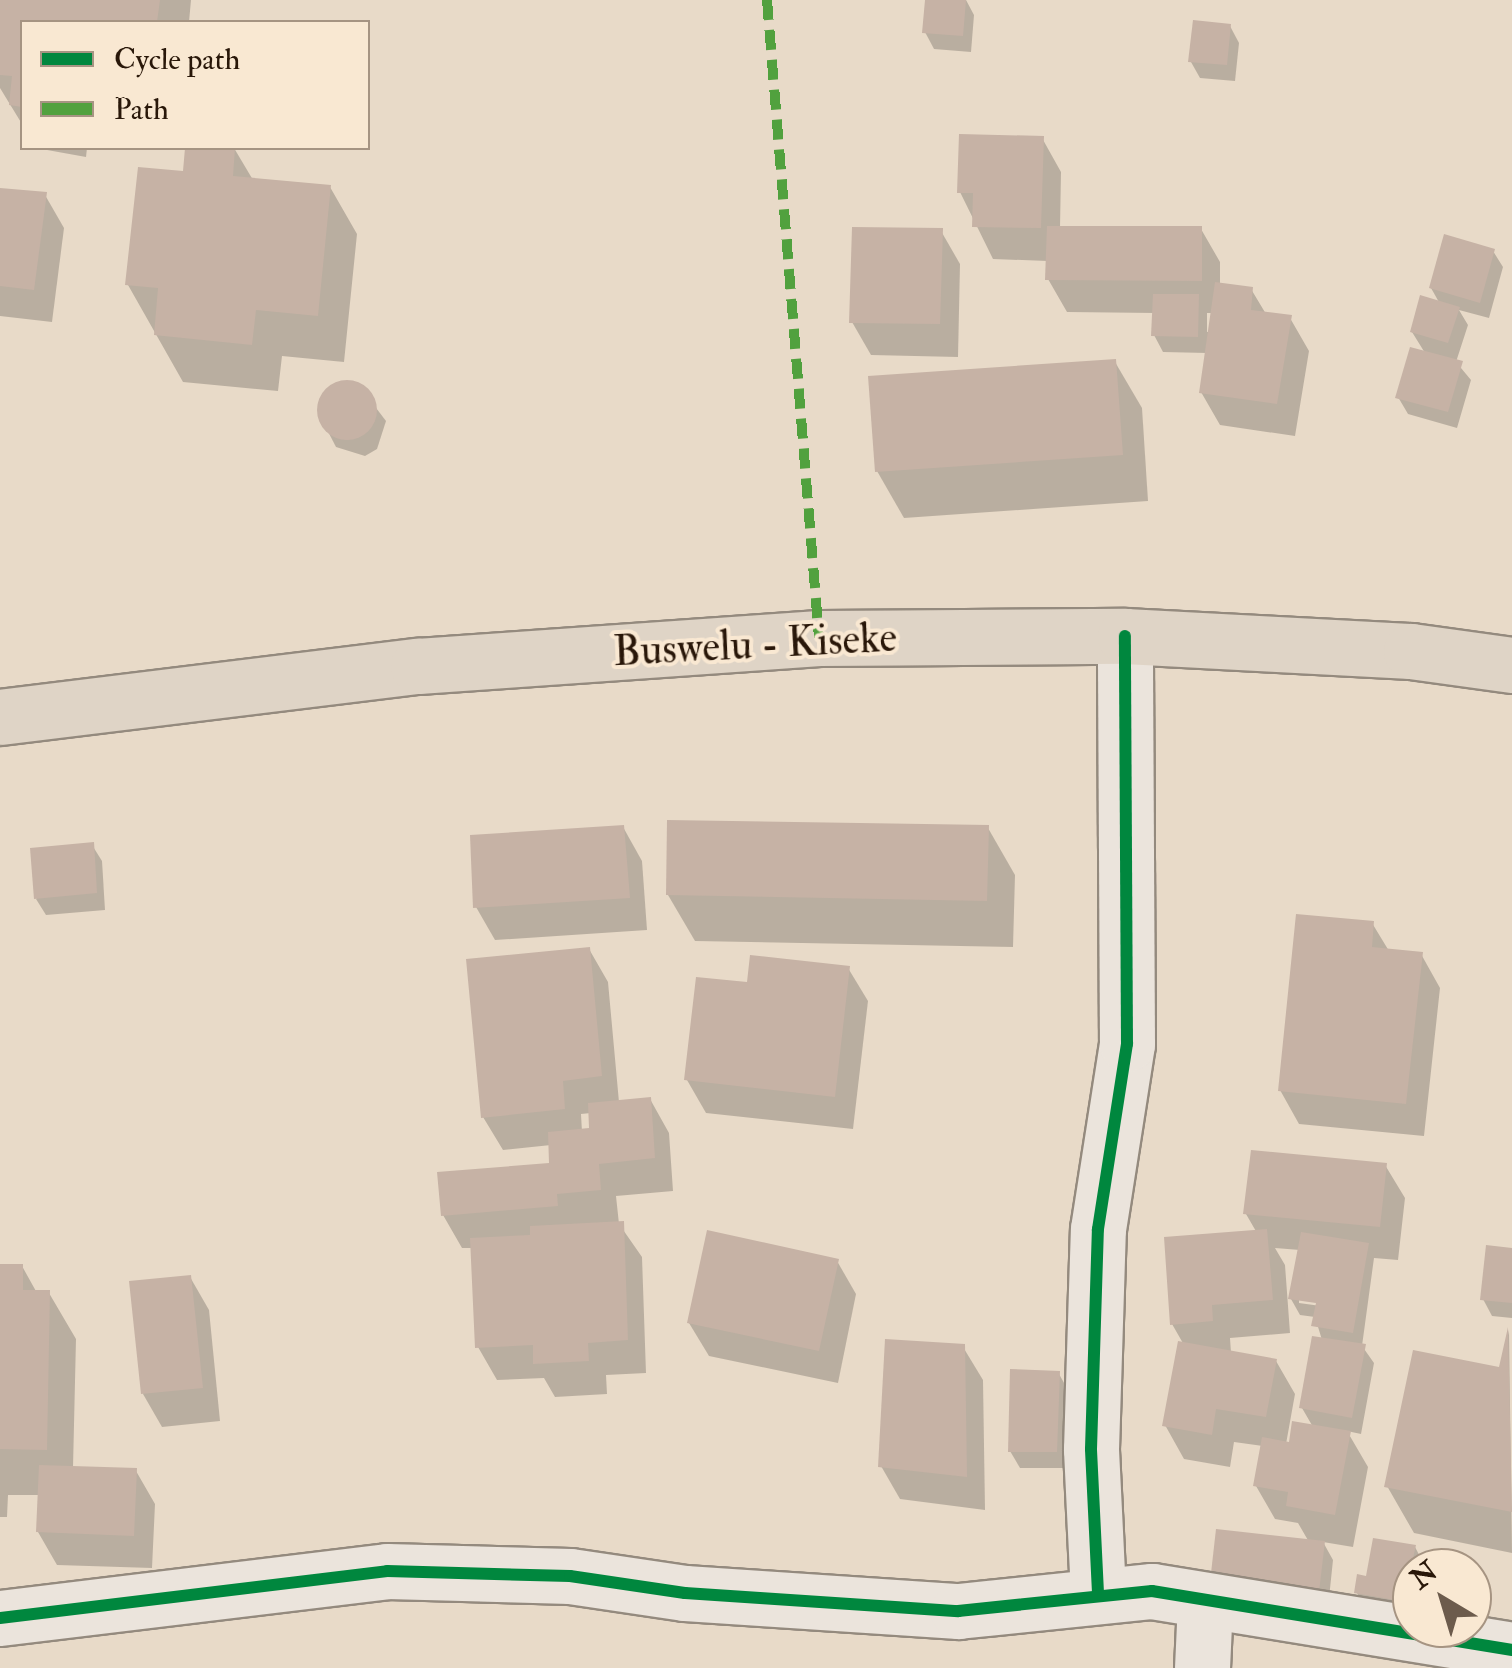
<!DOCTYPE html>
<style>
body{margin:0}
#map{position:relative;width:1512px;height:1668px;overflow:hidden;background:#e8dac8;font-family:"IM FELL Double Pica",serif}
div>[style]{position:absolute}
[style*='--x']{left:calc(var(--x)*1px);top:calc(var(--y)*1px);width:calc(var(--w)*1px);rotate:calc(var(--a)*1deg)}
.shadow>*{inset:0;background:#0003}
.building>*{inset:0;background:#c6b2a5}
.round{border-radius:50%}
.roads{filter:drop-shadow(2px 0 #948a7e) drop-shadow(-2px 0 #948a7e) drop-shadow(0 2px #948a7e) drop-shadow(0 -2px #948a7e)}
.minor>*{height:55px;margin:-27.5px;padding:0 27.5px;transform-origin:27.5px;border-radius:27.5px;background:#ebe4dc}
.major>*{height:55px;margin:-27.5px;padding:0 27.5px;transform-origin:27.5px;border-radius:27.5px;background:#dfd4c6}
.quiet>*{height:10px;margin-top:-5px;transform-origin:0;background:repeating-linear-gradient(90deg,#51a13e 0 20px,transparent 0 30px)}
.cycleway>*{height:12px;margin:-6px;padding:0 6px;transform-origin:6px;border-radius:6px;background:#00873e}
span{translate:-50% -50%;white-space:nowrap;text-align:center;line-height:1.15;-webkit-text-stroke:8px #f9e8d2;paint-order:stroke}
.street-label{font-size:42px;color:#291709}
.legend{position:absolute;left:20px;top:20px;width:350px;height:130px;box-sizing:border-box;background:#f9e8d2;border:2px solid #a69482;margin:0;padding:12px 18px;list-style:none;font-size:30px;color:#291709}
.legend li{display:flex;align-items:center;gap:20px;height:50px}
.legend b{width:50px;border:2px solid #a69482}
.north{position:absolute;left:1392px;top:1548px;width:100px;height:100px;box-sizing:border-box;background:#f9e8d2;border:2px solid #a69482;border-radius:50%;rotate:322deg;font-size:28px;font-weight:700;line-height:40px;text-align:center;color:#291709}
.north::after{content:'';display:block;margin:auto;width:35px;height:45px;background:#6c5b4c;clip-path:polygon(50% 0,100% 100%,50% 72%,0 100%)}
</style>
<div id="map">
<div class="shadow">
<div style="clip-path:polygon(0 0,191px 0,189px 22px,22px 22px,22px 124px,0 88px)"></div>
<div style="clip-path:polygon(927px 0,966px 0,974px 15px,971px 52px,934px 49px,925px 32px)"></div>
<div style="clip-path:polygon(1230px 26px,1239px 43px,1235px 81px,1200px 78px,1191px 62px)"></div>
<div style="clip-path:polygon(evenodd,1042px 138px,1061px 172px,1060px 228px,1201px 229px,1220px 262px,1220px 285px,1251px 289px,1266px 314px,1290px 318px,1309px 351px,1295px 436px,1220px 425px,1201px 392px,1207px 353px,1163px 352px,1154px 335px,1155px 313px,1067px 312px,1048px 279px,1048px 261px,993px 259px,960px 192px,1042px 138px,1207px 313px,1213px 313px,1210px 332px,1207px 332px,1207px 313px)"></div>
<div style="clip-path:polygon(36px 148px,87px 148px,86px 157px)"></div>
<div style="clip-path:polygon(188px 148px,234px 148px,253px 180px,330px 187px,357px 234px,344px 362px,282px 356px,278px 391px,183px 382px,128px 285px,185px 173px)"></div>
<div style="clip-path:polygon(0 190px,45px 195px,64px 228px,52px 322px,0 316px)"></div>
<div style="clip-path:polygon(941px 231px,960px 264px,958px 357px,871px 355px,852px 322px)"></div>
<div style="clip-path:polygon(1493px 251px,1503px 267px,1489px 318px,1459px 310px,1468px 325px,1456px 362px,1471px 380px,1457px 428px,1408px 414px,1398px 397px,1425px 353px,1412px 332px,1440px 304px,1431px 288px)"></div>
<div style="clip-path:polygon(1115px 362px,1142px 408px,1148px 501px,904px 518px,877px 471px)"></div>
<div style="clip-path:polygon(357px 383px,386px 421px,377px 449px,365px 456px,336px 447px,320px 416px,328px 389px)"></div>
<div style="clip-path:polygon(623px 827px,642px 861px,647px 930px,495px 940px,476px 907px)"></div>
<div style="clip-path:polygon(988px 828px,1015px 875px,1013px 947px,695px 941px,668px 895px)"></div>
<div style="clip-path:polygon(92px 845px,102px 861px,105px 910px,46px 915px,36px 899px)"></div>
<div style="clip-path:polygon(1372px 923px,1389px 951px,1421px 954px,1440px 988px,1424px 1136px,1299px 1124px,1280px 1090px)"></div>
<div style="clip-path:polygon(evenodd,589px 949px,608px 982px,619px 1102px,650px 1099px,669px 1133px,673px 1191px,616px 1196px,619px 1224px,642px 1257px,646px 1373px,606px 1375px,607px 1394px,555px 1397px,544px 1378px,497px 1380px,478px 1347px,473px 1248px,462px 1248px,443px 1215px,552px 1165px,551px 1145px,503px 1150px,483px 1117px,589px 949px,591px 1113px,592px 1131px,582px 1132px,581px 1114px,591px 1113px)"></div>
<div style="clip-path:polygon(848px 968px,868px 1001px,853px 1129px,706px 1113px,687px 1080px,750px 985px)"></div>
<div style="clip-path:polygon(evenodd,1385px 1165px,1405px 1198px,1398px 1260px,1374px 1258px,1362px 1346px,1374px 1363px,1361px 1434px,1347px 1431px,1368px 1467px,1353px 1547px,1323px 1542px,1333px 1560px,1328px 1608px,1212px 1582px,1309px 1542px,1298px 1523px,1275px 1519px,1256px 1486px,1263px 1446px,1234px 1442px,1230px 1467px,1184px 1459px,1165px 1425px,1184px 1345px,1172px 1324px,1257px 1233px,1246px 1214px,1385px 1165px,1275px 1248px,1300px 1250px,1291px 1299px,1300px 1315px,1315px 1317px,1322px 1340px,1302px 1408px,1313px 1427px,1291px 1445px,1286px 1444px,1295px 1394px,1276px 1361px,1231px 1353px,1230px 1338px,1290px 1333px,1285px 1265px,1275px 1248px,1385px 1165px,1299px 1298px,1328px 1303px,1328px 1307px,1299px 1303px,1299px 1298px)"></div>
<div style="clip-path:polygon(1512px 1251px,1512px 1318px,1492px 1316px,1483px 1299px)"></div>
<div style="clip-path:polygon(837px 1261px,856px 1294px,838px 1383px,709px 1356px,689px 1323px)"></div>
<div style="clip-path:polygon(0 1266px,22px 1266px,37px 1293px,49px 1293px,76px 1339px,73px 1468px,136px 1471px,155px 1504px,152px 1568px,57px 1565px,38px 1532px,40px 1495px,8px 1495px,7px 1517px,0 1517px)"></div>
<div style="clip-path:polygon(190px 1277px,209px 1310px,220px 1421px,162px 1427px,143px 1394px)"></div>
<div style="clip-path:polygon(1509px 1330px,1512px 1553px,1414px 1533px,1387px 1486px,1501px 1370px)"></div>
<div style="clip-path:polygon(963px 1347px,983px 1380px,985px 1510px,900px 1499px,881px 1466px)"></div>
<div style="clip-path:polygon(1059px 1374px,1068px 1390px,1065px 1468px,1020px 1468px,1010px 1451px)"></div>
<div style="clip-path:polygon(1415px 1547px,1426px 1568px,1412px 1568px,1412px 1617px,1366px 1610px,1357px 1593px)"></div>
</div>
<div class="building">
<div style="clip-path:polygon(0 0,160px 0,157px 22px,22px 22px,22px 107px,9px 105px,12px 76px,0 75px)"></div>
<div style="clip-path:polygon(925px 0,966px 0,963px 36px,922px 33px)"></div>
<div style="clip-path:polygon(1193px 20px,1231px 24px,1227px 65px,1188px 62px)"></div>
<div style="clip-path:polygon(959px 134px,1044px 136px,1041px 228px,972px 227px,973px 193px,957px 193px)"></div>
<div style="clip-path:polygon(185px 148px,235px 148px,233px 176px,331px 185px,318px 316px,256px 310px,252px 345px,154px 335px,158px 288px,125px 285px,138px 167px,183px 171px)"></div>
<div style="clip-path:polygon(0 188px,47px 192px,34px 290px,0 286px)"></div>
<div style="clip-path:polygon(1047px 226px,1202px 226px,1202px 281px,1045px 280px)"></div>
<div style="clip-path:polygon(852px 227px,943px 228px,940px 324px,849px 323px)"></div>
<div style="clip-path:polygon(1444px 234px,1495px 249px,1480px 303px,1429px 288px)"></div>
<div style="clip-path:polygon(1215px 282px,1253px 287px,1251px 310px,1292px 315px,1277px 404px,1199px 393px)"></div>
<div style="clip-path:polygon(1153px 294px,1199px 294px,1198px 337px,1151px 336px)"></div>
<div style="clip-path:polygon(1420px 295px,1460px 307px,1448px 343px,1410px 332px)"></div>
<div style="clip-path:polygon(1410px 347px,1463px 361px,1448px 412px,1395px 398px)"></div>
<div style="clip-path:polygon(1116px 359px,1123px 455px,875px 472px,868px 376px)"></div>
<div class="round" style="left:317px;top:380px;width:60px;height:60px"></div>
<div style="clip-path:polygon(667px 820px,989px 825px,987px 901px,666px 895px)"></div>
<div style="clip-path:polygon(624px 825px,630px 898px,473px 908px,470px 835px)"></div>
<div style="clip-path:polygon(94px 842px,97px 893px,34px 899px,30px 848px)"></div>
<div style="clip-path:polygon(1296px 914px,1374px 921px,1372px 947px,1423px 952px,1406px 1104px,1278px 1091px)"></div>
<div style="clip-path:polygon(590px 947px,602px 1076px,563px 1081px,565px 1109px,481px 1118px,466px 959px)"></div>
<div style="clip-path:polygon(750px 955px,850px 966px,835px 1097px,684px 1080px,696px 977px,747px 982px)"></div>
<div style="clip-path:polygon(651px 1097px,655px 1158px,599px 1164px,601px 1190px,557px 1194px,558px 1206px,441px 1216px,437px 1172px,549px 1163px,548px 1132px,589px 1128px,588px 1103px)"></div>
<div style="clip-path:polygon(1251px 1150px,1387px 1163px,1380px 1227px,1243px 1214px)"></div>
<div style="clip-path:polygon(624px 1221px,628px 1340px,588px 1343px,589px 1361px,533px 1364px,533px 1345px,475px 1348px,470px 1238px,530px 1235px,530px 1226px)"></div>
<div style="clip-path:polygon(1267px 1229px,1273px 1300px,1212px 1305px,1213px 1321px,1170px 1325px,1164px 1237px)"></div>
<div style="clip-path:polygon(707px 1230px,839px 1259px,819px 1351px,687px 1323px)"></div>
<div style="clip-path:polygon(1301px 1232px,1369px 1243px,1353px 1333px,1311px 1326px,1316px 1303px,1288px 1299px)"></div>
<div style="clip-path:polygon(1486px 1245px,1512px 1248px,1512px 1303px,1480px 1300px)"></div>
<div style="clip-path:polygon(0 1264px,23px 1264px,23px 1290px,50px 1290px,47px 1450px,0 1449px)"></div>
<div style="clip-path:polygon(191px 1275px,203px 1388px,141px 1394px,129px 1281px)"></div>
<div style="clip-path:polygon(1508px 1327px,1512px 1512px,1384px 1487px,1413px 1350px,1499px 1367px)"></div>
<div style="clip-path:polygon(1312px 1336px,1366px 1344px,1352px 1418px,1299px 1408px)"></div>
<div style="clip-path:polygon(885px 1339px,965px 1344px,967px 1477px,878px 1467px)"></div>
<div style="clip-path:polygon(1178px 1341px,1277px 1359px,1266px 1417px,1216px 1409px,1212px 1435px,1162px 1426px)"></div>
<div style="clip-path:polygon(1010px 1369px,1060px 1371px,1057px 1452px,1008px 1452px)"></div>
<div style="clip-path:polygon(1292px 1421px,1351px 1431px,1335px 1515px,1286px 1506px,1288px 1492px,1253px 1486px,1262px 1437px,1289px 1442px)"></div>
<div style="clip-path:polygon(39px 1465px,137px 1468px,134px 1536px,36px 1532px)"></div>
<div style="clip-path:polygon(1216px 1529px,1325px 1541px,1319px 1592px,1210px 1582px)"></div>
<div style="clip-path:polygon(1373px 1538px,1416px 1545px,1412px 1563px,1433px 1566px,1412px 1568px,1412px 1603px,1354px 1593px,1357px 1574px,1366px 1576px)"></div>
</div>
<div class="roads">
<div class="minor">
<div style="--x:1098;--y:1593;--w:144;--a:-92.8"></div>
<div style="--x:1091;--y:1449;--w:220;--a:-88.2"></div>
<div style="--x:1098;--y:1229;--w:187;--a:-81.1"></div>
<div style="--x:1127;--y:1044;--w:408;--a:-90.3"></div>
<div style="--x:0;--y:1618;--w:390;--a:-6.9"></div>
<div style="--x:387;--y:1571;--w:183;--a:1.6"></div>
<div style="--x:570;--y:1576;--w:116;--a:8.4"></div>
<div style="--x:685;--y:1593;--w:274;--a:3.8"></div>
<div style="--x:958;--y:1611;--w:195;--a:-5.9"></div>
<div style="--x:1152;--y:1591;--w:365;--a:9.3"></div>
<div style="--x:1202;--y:1668;--w:65;--a:-87.4"></div>
</div>
<div class="major">
<div style="--x:0;--y:717;--w:421;--a:-7"></div>
<div style="--x:418;--y:666;--w:402;--a:-4"></div>
<div style="--x:819;--y:638;--w:306;--a:-0.4"></div>
<div style="--x:1125;--y:636;--w:286;--a:3"></div>
<div style="--x:1411;--y:651;--w:102;--a:7.9"></div>
</div>
</div>
<div class="quiet">
<div style="--x:767;--y:0;--w:640;--a:85.34"></div>
</div>
<div class="cycleway">
<div style="--x:1098;--y:1593;--w:144;--a:-92.8"></div>
<div style="--x:1091;--y:1449;--w:220;--a:-88.2"></div>
<div style="--x:1098;--y:1229;--w:187;--a:-81.1"></div>
<div style="--x:1127;--y:1044;--w:408;--a:-90.3"></div>
<div style="--x:0;--y:1618;--w:390;--a:-6.9"></div>
<div style="--x:387;--y:1571;--w:183;--a:1.6"></div>
<div style="--x:570;--y:1576;--w:116;--a:8.4"></div>
<div style="--x:685;--y:1593;--w:274;--a:3.8"></div>
<div style="--x:958;--y:1611;--w:195;--a:-5.9"></div>
<div style="--x:1152;--y:1591;--w:365;--a:9.3"></div>
</div>
<div class="street-label">
<span style="left:755px;top:645px;rotate:-3deg">Buswelu - Kiseke</span>
</div>
<ul class="legend">
<li><b style="height:12px;background:#00873e"></b>Cycle path</li>
<li><b style="height:12px;background:#51a13e"></b>Path</li>
</ul>
<div class="north">N</div>
</div>
